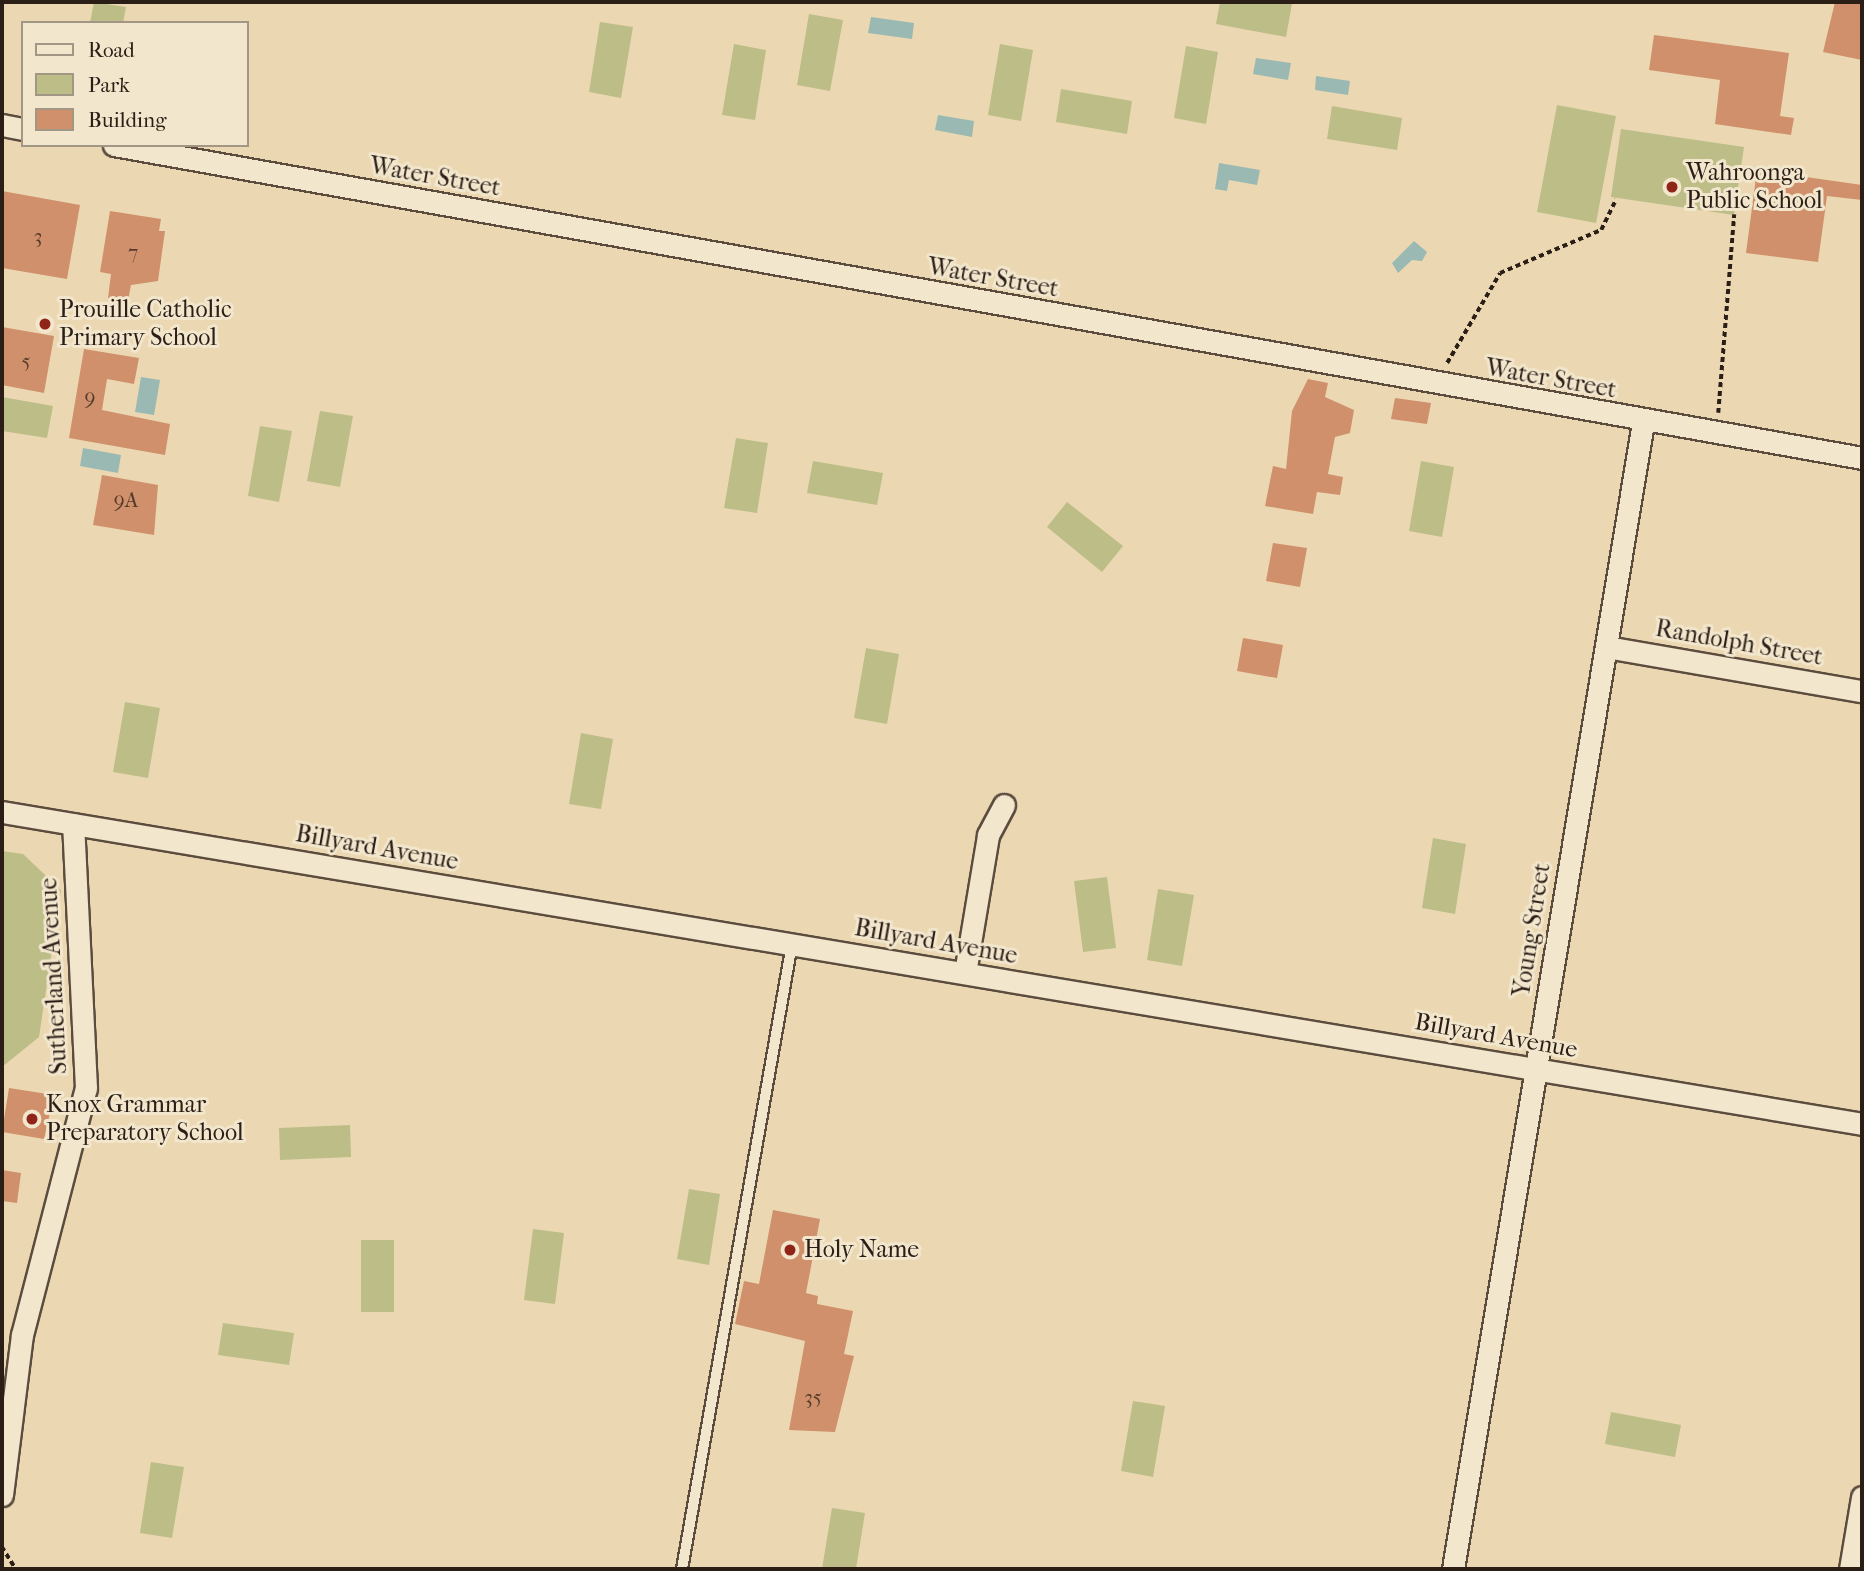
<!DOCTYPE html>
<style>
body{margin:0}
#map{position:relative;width:1864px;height:1571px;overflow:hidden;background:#ebd8b2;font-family:"IM FELL French Canon",serif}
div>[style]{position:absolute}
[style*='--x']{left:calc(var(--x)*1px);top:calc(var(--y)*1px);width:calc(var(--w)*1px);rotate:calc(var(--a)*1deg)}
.green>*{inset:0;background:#bdbd88}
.water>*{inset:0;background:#99b9b2}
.building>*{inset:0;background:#cf906b}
.path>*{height:3.5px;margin-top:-1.75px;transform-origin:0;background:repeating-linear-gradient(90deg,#2b1e17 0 5px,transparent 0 8.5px)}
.roads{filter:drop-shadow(2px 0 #5b4c3e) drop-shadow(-2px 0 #5b4c3e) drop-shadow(0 2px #5b4c3e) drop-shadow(0 -2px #5b4c3e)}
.lane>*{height:10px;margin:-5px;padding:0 5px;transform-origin:5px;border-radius:5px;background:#f2e6cd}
.street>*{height:21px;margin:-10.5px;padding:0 10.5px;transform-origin:10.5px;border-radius:10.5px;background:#f2e6cd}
.dots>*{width:19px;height:19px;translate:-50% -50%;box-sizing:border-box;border:4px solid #f2e6cd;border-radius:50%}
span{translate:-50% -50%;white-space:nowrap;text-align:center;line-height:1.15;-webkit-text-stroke:6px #f2e6cd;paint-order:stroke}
.number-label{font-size:21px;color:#543a2c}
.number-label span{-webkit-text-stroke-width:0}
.poi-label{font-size:24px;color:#2b1e17}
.left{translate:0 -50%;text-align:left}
.street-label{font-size:24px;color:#2b1e17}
.frame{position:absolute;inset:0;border:4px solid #2b1e17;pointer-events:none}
.legend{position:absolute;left:21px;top:21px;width:228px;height:126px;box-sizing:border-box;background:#f2e6cd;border:2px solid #a29684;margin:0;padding:9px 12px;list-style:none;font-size:21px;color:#2b1e17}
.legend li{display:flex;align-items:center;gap:14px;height:35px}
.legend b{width:35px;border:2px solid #a29684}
</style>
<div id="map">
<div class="green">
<div style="clip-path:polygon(94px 2px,126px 7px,123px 23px,90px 23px)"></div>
<div style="clip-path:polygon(1220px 2px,1292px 4px,1286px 37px,1216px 24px)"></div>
<div style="clip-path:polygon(809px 14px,843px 20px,830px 91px,797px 85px)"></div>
<div style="clip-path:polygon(600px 22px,633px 27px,621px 98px,589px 92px)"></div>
<div style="clip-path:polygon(734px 44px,766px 50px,755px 120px,722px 115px)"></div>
<div style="clip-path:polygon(1000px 44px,1033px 50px,1021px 121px,988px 115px)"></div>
<div style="clip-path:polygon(1186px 46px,1218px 52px,1206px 124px,1174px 118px)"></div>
<div style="clip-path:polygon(1061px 89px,1132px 101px,1127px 134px,1056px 122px)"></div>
<div style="clip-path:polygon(1557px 105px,1616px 116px,1596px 223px,1537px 212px)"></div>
<div style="clip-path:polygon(1332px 106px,1402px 118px,1397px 150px,1327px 139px)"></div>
<div style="clip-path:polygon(1621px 129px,1744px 147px,1734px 215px,1611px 197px)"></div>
<div style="clip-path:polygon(2px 397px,53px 406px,47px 438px,2px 431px)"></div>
<div style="clip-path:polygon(320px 411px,353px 416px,340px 487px,307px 481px)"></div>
<div style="clip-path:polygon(260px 426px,292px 431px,279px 502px,248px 496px)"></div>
<div style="clip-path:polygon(736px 438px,768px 443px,757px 513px,724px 508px)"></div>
<div style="clip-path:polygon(813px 461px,883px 473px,877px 505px,807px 493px)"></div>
<div style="clip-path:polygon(1421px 461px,1454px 467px,1442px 537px,1409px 531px)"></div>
<div style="clip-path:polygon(1067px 502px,1123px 546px,1102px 572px,1047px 527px)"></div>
<div style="clip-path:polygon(866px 648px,899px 654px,887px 724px,854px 718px)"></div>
<div style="clip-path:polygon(125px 702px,160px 708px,148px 778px,113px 772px)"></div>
<div style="clip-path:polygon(581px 733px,613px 739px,601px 809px,569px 804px)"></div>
<div style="clip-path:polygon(1433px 838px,1466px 844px,1455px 914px,1422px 908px)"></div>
<div style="clip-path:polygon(2px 851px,23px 854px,61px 890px,39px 1037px,2px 1067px)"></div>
<div style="clip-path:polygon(1107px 877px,1116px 948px,1083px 952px,1074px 881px)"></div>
<div style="clip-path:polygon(1158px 889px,1194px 895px,1182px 966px,1147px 960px)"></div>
<div style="clip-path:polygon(350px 1125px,351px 1157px,280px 1160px,279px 1128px)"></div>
<div style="clip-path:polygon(689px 1189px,720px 1194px,709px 1265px,677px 1259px)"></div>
<div style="clip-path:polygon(533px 1229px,564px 1233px,555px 1304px,524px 1300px)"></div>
<div style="clip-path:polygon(361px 1240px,394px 1240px,394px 1312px,361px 1312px)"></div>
<div style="clip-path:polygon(223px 1323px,294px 1333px,289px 1365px,218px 1355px)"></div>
<div style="clip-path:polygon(1133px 1401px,1165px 1406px,1153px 1477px,1121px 1471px)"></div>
<div style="clip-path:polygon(1611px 1412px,1681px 1425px,1675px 1457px,1605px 1444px)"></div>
<div style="clip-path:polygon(151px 1462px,184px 1467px,172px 1538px,140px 1533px)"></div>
<div style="clip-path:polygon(832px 1508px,865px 1513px,856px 1569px,822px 1569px)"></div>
</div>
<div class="water">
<div style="clip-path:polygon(871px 17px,914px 23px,912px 39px,868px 33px)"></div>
<div style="clip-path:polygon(1256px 58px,1291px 63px,1288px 80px,1253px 74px)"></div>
<div style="clip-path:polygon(1316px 76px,1350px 81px,1348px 95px,1315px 90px)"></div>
<div style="clip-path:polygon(938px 115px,974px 121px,972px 137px,935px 130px)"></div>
<div style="clip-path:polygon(1219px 163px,1260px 170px,1257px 185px,1229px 180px,1227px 191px,1215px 189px)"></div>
<div style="clip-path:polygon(1414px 241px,1427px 252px,1422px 261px,1412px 260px,1398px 273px,1392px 263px)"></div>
<div style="clip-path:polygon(141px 377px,160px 380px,154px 415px,135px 412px)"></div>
<div style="clip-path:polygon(83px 448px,121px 455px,118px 473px,80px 466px)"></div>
</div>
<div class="building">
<div style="clip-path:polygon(1835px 2px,1862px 2px,1862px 60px,1823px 52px)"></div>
<div style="clip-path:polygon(1654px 35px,1789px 53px,1780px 116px,1794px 118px,1791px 135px,1715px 124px,1720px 80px,1649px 70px)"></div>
<div style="clip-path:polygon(1757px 170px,1862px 185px,1862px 200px,1827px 196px,1818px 262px,1746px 253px)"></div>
<div style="clip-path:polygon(2px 191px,80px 205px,67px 279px,2px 268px)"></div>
<div style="clip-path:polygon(110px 211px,161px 219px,159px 231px,165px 231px,158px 281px,131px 285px,128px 301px,108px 298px,111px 274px,100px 272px)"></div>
<div style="clip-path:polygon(2px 327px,54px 336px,44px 393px,2px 385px)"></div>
<div style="clip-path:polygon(84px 349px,139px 358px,134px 384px,107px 379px,102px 410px,170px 424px,165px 455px,69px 438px)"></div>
<div style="clip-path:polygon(1308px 379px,1328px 383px,1325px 397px,1354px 410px,1350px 433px,1335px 437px,1328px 474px,1343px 477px,1340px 495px,1317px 492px,1313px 514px,1265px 506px,1273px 466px,1286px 469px,1292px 411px)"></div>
<div style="clip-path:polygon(1395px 398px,1431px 403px,1427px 424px,1391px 419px)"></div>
<div style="clip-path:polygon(102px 475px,158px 485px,154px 535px,93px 525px)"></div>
<div style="clip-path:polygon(1273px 543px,1307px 548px,1300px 587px,1266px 581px)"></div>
<div style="clip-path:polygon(1243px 638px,1283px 645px,1277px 678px,1237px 671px)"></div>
<div style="clip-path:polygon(9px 1088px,54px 1095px,44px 1139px,2px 1132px)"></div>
<div style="clip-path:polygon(2px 1170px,21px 1173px,17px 1203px,2px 1201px)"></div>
<div style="clip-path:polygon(773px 1210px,820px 1219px,806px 1293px,818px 1296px,817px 1304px,853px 1311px,844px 1354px,854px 1356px,835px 1432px,789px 1430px,805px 1341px,735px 1324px,744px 1281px,759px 1284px)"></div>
</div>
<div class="path">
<div style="--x:1447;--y:363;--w:104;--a:-59.5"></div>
<div style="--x:1500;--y:273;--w:110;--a:-23.1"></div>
<div style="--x:1601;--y:230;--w:34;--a:-64"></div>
<div style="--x:1718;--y:413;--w:199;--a:-85.4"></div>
<div style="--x:2;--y:1547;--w:26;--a:58"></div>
</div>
<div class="roads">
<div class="lane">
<div style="--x:682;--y:1569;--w:635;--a:-80.02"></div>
</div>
<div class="street">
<div style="--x:2;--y:125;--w:21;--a:11"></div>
<div style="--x:114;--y:145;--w:1776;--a:10.15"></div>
<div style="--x:1606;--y:647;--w:260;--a:9.8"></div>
<div style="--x:2;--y:812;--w:1886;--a:9.52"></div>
<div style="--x:965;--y:973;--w:140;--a:-80.5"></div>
<div style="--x:988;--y:835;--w:34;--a:-62"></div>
<div style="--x:2;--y:1495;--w:161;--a:-82.9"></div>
<div style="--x:22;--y:1335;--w:255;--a:-75.5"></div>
<div style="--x:86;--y:1088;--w:264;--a:-92.8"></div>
<div style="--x:1453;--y:1569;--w:1162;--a:-80.59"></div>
<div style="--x:1850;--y:1569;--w:73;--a:-80.5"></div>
</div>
</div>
<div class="dots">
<div style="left:1672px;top:187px;background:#8f2418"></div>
<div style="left:45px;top:324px;background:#8f2418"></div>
<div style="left:32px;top:1119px;background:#8f2418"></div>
<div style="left:790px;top:1250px;background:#8f2418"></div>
</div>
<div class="number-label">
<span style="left:38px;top:236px">3</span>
<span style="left:133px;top:252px">7</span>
<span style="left:26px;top:361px">5</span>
<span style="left:90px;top:397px">9</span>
<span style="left:126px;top:500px">9A</span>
<span style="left:813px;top:1397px">35</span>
</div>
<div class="poi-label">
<span class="left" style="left:1686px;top:187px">Wahroonga<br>Public School</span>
<span class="left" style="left:59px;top:324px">Prouille Catholic<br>Primary School</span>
<span class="left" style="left:46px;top:1119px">Knox Grammar<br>Preparatory School</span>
<span class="left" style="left:804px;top:1250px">Holy Name</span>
</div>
<div class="street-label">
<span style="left:435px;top:177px;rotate:10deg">Water Street</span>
<span style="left:993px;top:278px;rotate:10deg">Water Street</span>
<span style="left:1551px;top:379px;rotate:10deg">Water Street</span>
<span style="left:1739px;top:643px;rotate:10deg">Randolph Street</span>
<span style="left:377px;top:848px;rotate:10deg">Billyard Avenue</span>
<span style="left:1532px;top:930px;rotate:-81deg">Young Street</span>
<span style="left:936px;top:942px;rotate:10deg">Billyard Avenue</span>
<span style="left:54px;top:976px;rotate:-93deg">Sutherland Avenue</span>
<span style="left:1496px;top:1036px;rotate:10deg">Billyard Avenue</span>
</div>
<div class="frame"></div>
<ul class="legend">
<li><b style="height:9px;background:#f2e6cd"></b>Road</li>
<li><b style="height:19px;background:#bdbd88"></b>Park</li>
<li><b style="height:19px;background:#cf906b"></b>Building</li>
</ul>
</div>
